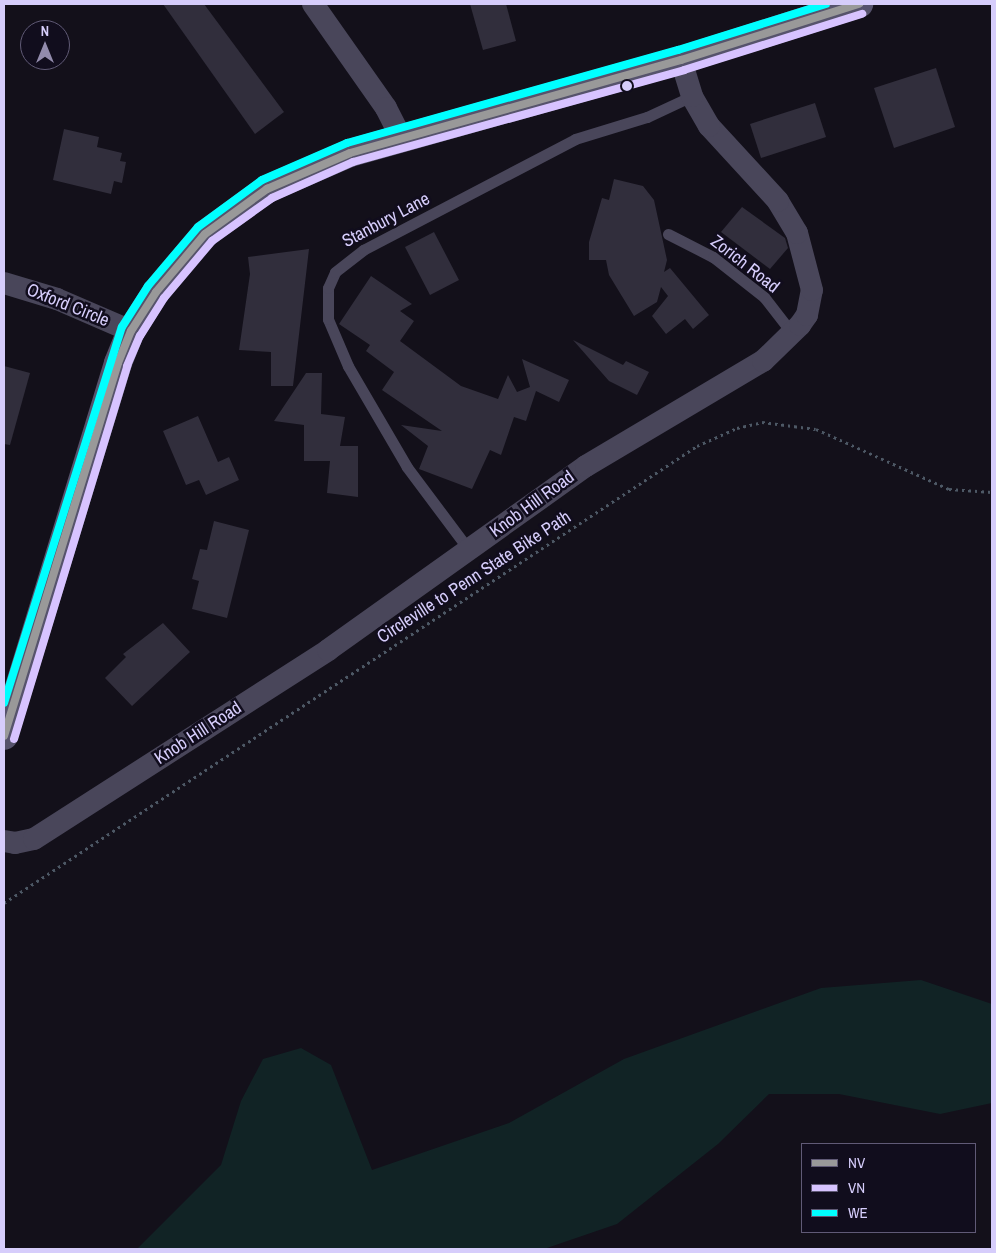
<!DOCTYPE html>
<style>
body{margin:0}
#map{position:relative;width:996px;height:1253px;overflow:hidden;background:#13101a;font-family:"Archivo Narrow",sans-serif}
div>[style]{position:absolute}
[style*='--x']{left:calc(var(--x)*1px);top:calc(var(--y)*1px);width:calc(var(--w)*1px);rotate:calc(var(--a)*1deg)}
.green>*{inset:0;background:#112325}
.building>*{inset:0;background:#312e3c}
.path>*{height:3px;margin-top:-1.5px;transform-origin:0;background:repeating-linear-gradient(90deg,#4d5865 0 2.5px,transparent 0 6.5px)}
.lane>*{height:11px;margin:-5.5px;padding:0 5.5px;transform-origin:5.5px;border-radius:5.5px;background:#49465a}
.street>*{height:22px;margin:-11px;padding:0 11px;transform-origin:11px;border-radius:11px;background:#49465a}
.secondary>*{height:28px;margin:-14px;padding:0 14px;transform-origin:14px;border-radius:14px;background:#56536c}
.bus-1>*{height:8px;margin:-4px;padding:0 4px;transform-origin:4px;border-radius:4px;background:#999}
.bus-2>*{height:8px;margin:-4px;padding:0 4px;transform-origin:4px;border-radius:4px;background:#d7c3ff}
.bus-3>*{height:8px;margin:-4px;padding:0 4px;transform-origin:4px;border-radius:4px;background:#0ff}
.dots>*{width:14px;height:14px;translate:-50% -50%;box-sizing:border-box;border:2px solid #110d1d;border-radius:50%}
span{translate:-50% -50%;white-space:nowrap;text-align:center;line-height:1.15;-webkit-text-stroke:5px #110d1d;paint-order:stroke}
.street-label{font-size:18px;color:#d6cdfb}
.frame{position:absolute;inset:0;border:5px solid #d6cdfb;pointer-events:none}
.legend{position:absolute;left:801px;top:1143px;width:175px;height:90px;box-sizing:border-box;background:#110d1d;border:1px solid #605a76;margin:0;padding:6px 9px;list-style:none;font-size:15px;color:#d6cdfb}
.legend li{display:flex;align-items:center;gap:10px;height:25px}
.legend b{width:25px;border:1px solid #605a76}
.north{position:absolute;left:20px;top:20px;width:50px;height:50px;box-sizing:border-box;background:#110d1d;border:1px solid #605a76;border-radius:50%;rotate:0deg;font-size:14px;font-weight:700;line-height:20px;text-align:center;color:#d6cdfb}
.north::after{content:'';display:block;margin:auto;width:18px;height:22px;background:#928bac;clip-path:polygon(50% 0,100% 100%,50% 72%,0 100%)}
</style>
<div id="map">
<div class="green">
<div style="clip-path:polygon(921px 980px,992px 1004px,992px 1103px,940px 1114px,839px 1094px,769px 1094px,718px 1144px,617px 1224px,544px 1249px,137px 1249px,221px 1165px,241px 1101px,263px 1059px,301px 1048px,331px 1065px,372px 1170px,509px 1123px,624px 1059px,821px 988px)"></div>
</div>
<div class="building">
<div style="clip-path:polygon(163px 4px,204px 4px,284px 112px,255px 134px)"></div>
<div style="clip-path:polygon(470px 4px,506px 4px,516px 41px,483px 50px)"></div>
<div style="clip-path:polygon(936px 68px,955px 127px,894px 148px,874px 88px)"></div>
<div style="clip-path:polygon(815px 103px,826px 137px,761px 158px,750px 124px)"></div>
<div style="clip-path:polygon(64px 129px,99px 137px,97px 147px,122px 153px,120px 161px,126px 162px,122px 183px,114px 181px,111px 194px,53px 180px)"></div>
<div style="clip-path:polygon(614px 179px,643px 186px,654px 200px,667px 260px,664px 272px,670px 268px,709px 315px,693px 329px,685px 319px,666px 334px,652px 316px,668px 296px,661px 287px,657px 302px,634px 316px,609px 275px,606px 260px,589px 260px,589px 242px,602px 198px,609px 200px)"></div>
<div style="clip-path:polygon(742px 207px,785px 238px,788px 248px,770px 269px,721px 232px)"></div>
<div style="clip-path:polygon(434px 232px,459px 280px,430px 295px,405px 247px)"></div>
<div style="clip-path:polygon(309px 249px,293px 386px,271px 386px,271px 352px,239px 350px,250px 274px,248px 257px)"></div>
<div style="clip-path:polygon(371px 276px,412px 304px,400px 311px,414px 321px,400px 341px,461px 386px,498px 399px,508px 375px,517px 392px,530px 387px,522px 359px,569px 380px,559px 402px,536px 391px,526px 421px,514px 417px,501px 455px,490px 450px,472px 489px,419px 469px,428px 446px,401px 425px,442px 431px,382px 390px,394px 372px,366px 351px,370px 345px,339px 324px)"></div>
<div style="clip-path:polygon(573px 340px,623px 365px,626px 361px,649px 372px,637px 395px,609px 381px)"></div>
<div style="clip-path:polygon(4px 366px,30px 373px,10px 445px,4px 444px)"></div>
<div style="clip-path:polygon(306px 373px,322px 373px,321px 414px,345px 417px,340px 446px,358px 446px,358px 497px,327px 493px,330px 461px,304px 461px,304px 425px,274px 421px)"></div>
<div style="clip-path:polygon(198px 416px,218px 462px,229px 457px,239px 480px,206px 495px,199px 480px,186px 485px,163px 431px)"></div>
<div style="clip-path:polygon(214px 521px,249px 530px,227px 618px,192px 609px,199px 581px,192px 579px,200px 549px,207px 550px)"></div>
<div style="clip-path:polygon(163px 623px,190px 652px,132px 706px,105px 678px,126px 657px,123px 654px)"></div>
</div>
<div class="path">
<div style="--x:4;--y:903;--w:830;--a:-33.4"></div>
<div style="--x:697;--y:446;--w:44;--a:-24.2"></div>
<div style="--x:737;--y:428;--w:26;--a:-13"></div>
<div style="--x:762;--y:422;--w:54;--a:7.4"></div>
<div style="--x:816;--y:429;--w:146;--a:24.3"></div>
<div style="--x:949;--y:489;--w:43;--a:4"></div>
</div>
<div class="lane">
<div style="--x:668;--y:234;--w:51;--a:27.1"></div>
<div style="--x:713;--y:257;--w:65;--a:38.1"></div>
<div style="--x:764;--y:297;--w:46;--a:52.1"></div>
<div style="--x:469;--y:550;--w:104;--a:-126.8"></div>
<div style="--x:407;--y:467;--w:117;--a:-120.3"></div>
<div style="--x:348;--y:366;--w:51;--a:-113.1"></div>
<div style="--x:328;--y:319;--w:31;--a:-90"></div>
<div style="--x:328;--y:288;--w:17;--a:-66"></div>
<div style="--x:335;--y:272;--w:36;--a:-38"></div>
<div style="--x:363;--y:250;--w:239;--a:-27.6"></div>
<div style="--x:575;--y:139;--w:75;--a:-17"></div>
<div style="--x:647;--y:117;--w:50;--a:-25"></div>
</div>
<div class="street">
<div style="--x:313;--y:4;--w:127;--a:54.9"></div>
<div style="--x:386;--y:108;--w:34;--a:63"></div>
<div style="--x:4;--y:283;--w:55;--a:16.8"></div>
<div style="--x:57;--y:299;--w:81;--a:23.4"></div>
<div style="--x:4;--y:841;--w:11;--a:10"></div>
<div style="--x:15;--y:843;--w:19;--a:-12"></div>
<div style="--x:34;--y:839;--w:350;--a:-32.7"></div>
<div style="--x:328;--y:650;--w:317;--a:-35.5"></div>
<div style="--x:586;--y:466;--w:206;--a:-30.7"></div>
<div style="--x:763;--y:361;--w:52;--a:-44.2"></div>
<div style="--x:800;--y:325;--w:12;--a:-55"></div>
<div style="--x:807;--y:315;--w:25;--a:-79"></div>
<div style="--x:812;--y:290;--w:59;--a:-104.7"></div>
<div style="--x:797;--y:233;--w:37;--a:-121"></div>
<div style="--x:778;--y:201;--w:102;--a:-132.6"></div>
<div style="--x:709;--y:126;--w:34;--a:-120"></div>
<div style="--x:692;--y:96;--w:38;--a:-107"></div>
</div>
<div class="secondary">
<div style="--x:4;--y:736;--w:390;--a:-73"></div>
<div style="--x:118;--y:363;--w:35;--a:-68"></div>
<div style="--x:131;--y:331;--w:46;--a:-57.3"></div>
<div style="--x:156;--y:292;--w:76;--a:-49.8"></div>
<div style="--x:205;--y:234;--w:77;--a:-36"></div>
<div style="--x:267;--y:189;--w:90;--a:-23.4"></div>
<div style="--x:350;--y:153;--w:344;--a:-15.7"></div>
<div style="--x:681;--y:60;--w:187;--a:-17.5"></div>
</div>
<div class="bus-1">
<div style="--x:4;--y:736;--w:390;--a:-73"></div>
<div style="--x:118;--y:363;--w:35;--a:-68"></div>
<div style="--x:131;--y:331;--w:46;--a:-57.3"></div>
<div style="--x:156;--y:292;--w:76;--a:-49.8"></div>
<div style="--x:205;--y:234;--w:77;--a:-36"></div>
<div style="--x:267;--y:189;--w:90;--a:-23.4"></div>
<div style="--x:350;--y:153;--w:344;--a:-15.7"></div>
<div style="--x:681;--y:60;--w:187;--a:-17.5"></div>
</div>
<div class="bus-2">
<div style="--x:14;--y:739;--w:390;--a:-73.1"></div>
<div style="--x:127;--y:366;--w:33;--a:-67"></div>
<div style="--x:140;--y:336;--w:45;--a:-57.7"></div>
<div style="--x:164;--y:298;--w:75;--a:-49.9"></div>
<div style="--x:212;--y:241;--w:74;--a:-35.6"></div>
<div style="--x:272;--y:198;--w:89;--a:-24"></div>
<div style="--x:353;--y:162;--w:344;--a:-15.5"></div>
<div style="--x:684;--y:70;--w:187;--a:-17.5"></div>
</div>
<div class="bus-3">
<div style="--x:4;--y:703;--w:394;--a:-72.6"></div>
<div style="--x:122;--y:327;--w:49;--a:-57.6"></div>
<div style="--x:148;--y:286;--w:77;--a:-49.7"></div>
<div style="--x:198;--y:227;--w:79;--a:-36.3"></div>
<div style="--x:262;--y:180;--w:93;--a:-23.5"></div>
<div style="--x:347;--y:143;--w:344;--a:-15.7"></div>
<div style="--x:678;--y:50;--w:155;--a:-17.3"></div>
</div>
<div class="dots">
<div style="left:627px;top:86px;background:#d6cdfb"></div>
</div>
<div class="street-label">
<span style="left:386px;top:220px;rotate:-28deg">Stanbury Lane</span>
<span style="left:745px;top:264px;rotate:38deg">Zorich Road</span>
<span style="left:68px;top:305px;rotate:22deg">Oxford Circle</span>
<span style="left:532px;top:504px;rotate:-36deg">Knob Hill Road</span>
<span style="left:474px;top:577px;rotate:-33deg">Circleville to Penn State Bike Path</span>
<span style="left:198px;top:733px;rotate:-33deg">Knob Hill Road</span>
</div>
<div class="frame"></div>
<ul class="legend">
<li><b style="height:6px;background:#999"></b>NV</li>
<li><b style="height:6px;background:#d7c3ff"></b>VN</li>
<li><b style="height:6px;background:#0ff"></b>WE</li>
</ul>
<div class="north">N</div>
</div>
